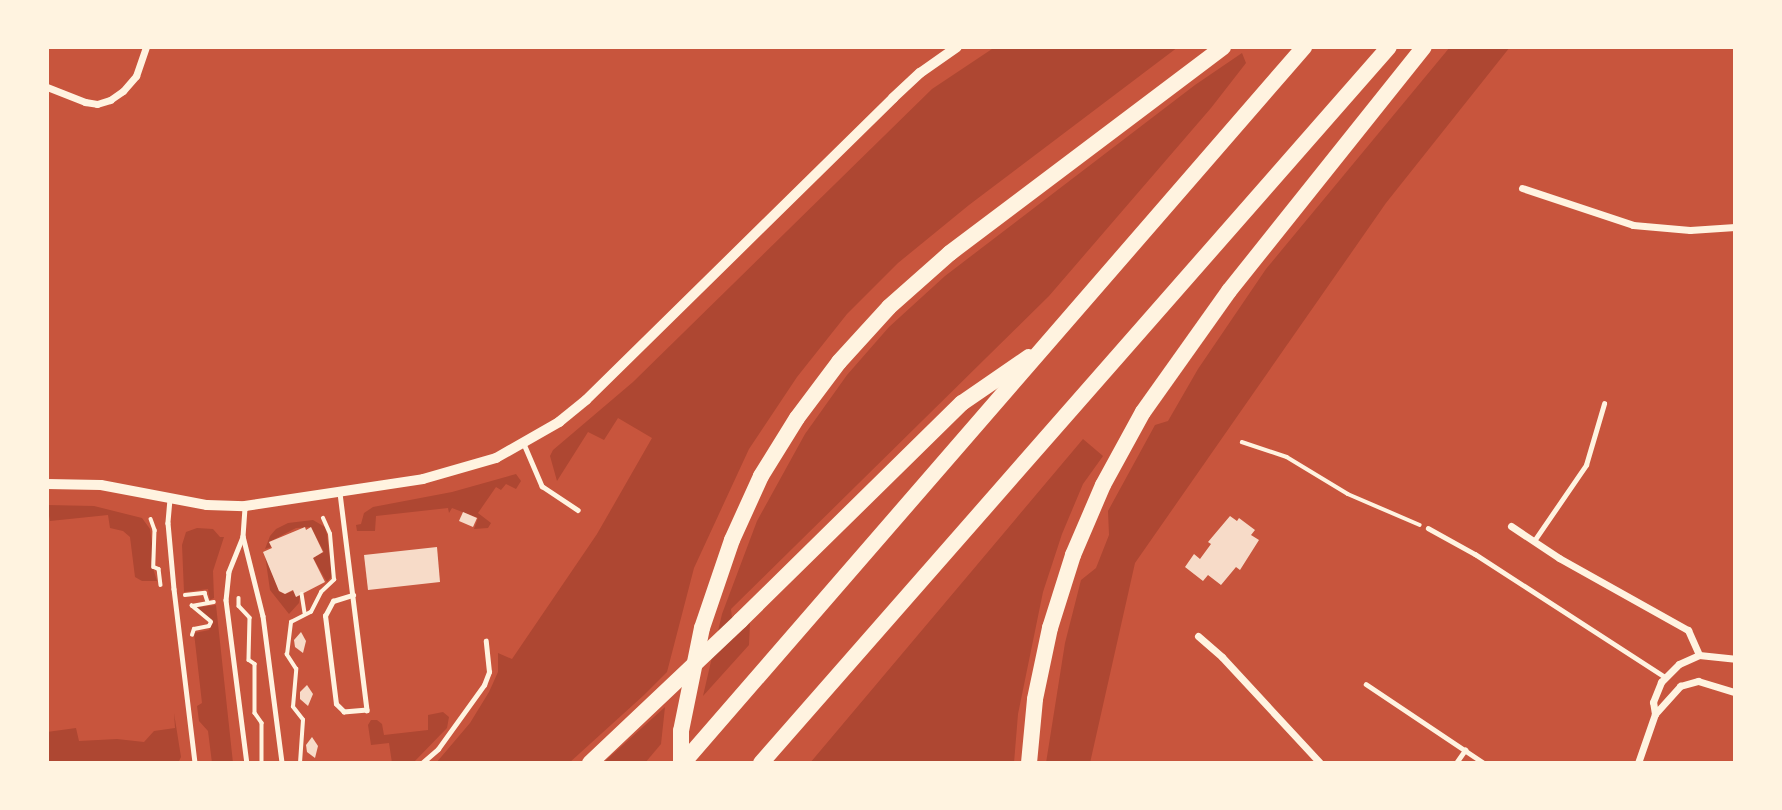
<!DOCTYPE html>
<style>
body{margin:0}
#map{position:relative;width:1782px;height:810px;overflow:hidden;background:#c8553d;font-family:Poppins,sans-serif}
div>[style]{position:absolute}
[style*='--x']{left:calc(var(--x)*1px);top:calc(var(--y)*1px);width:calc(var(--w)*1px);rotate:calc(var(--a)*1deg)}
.green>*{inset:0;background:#ae4732}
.building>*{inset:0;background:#f7dbc8}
.path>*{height:3.5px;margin:-1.75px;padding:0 1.75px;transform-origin:1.75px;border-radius:1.75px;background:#fff3e0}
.service>*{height:4.5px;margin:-2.25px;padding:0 2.25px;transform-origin:2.25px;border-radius:2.25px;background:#fff3e0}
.minor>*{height:7px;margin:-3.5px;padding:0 3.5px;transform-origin:3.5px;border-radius:3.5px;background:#fff3e0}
.tertiary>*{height:10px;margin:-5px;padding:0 5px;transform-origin:5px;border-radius:5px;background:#fff3e0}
.motorway>*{height:16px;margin:-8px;padding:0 8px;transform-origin:8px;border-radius:8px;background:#fff3e0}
span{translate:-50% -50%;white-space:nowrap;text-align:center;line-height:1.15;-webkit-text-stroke:5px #fff3e0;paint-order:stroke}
.frame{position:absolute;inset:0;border:49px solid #fff3e0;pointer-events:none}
</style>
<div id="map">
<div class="green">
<div style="clip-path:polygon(995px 47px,1178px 47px,969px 205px,898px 263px,847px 314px,797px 377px,749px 449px,694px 568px,667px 672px,644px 695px,569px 763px,436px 763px,470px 723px,489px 692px,498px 672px,498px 653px,512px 659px,597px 534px,652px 438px,618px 418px,604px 440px,588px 432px,557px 481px,550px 456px,553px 450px,633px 382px,932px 89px)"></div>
<div style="clip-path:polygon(1450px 47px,1510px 47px,1386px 203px,1135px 563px,1090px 763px,1046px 763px,1065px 643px,1081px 580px,1096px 568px,1109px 535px,1108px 511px,1155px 425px,1168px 421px,1198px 369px,1266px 269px)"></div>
<div style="clip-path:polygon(1242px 53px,1246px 63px,1211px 108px,1049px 296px,731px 609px,734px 638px,750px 623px,749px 645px,703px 696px,722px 614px,757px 521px,805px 434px,847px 375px,889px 327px,945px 276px,1195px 85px)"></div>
<div style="clip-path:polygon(1083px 439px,1103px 456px,1083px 484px,1062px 534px,1043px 592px,1018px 714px,1014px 763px,810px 763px)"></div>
<div style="clip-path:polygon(516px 474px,521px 481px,516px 489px,506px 484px,501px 490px,496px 487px,478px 513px,491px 523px,488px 528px,474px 529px,478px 518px,452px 508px,449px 513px,448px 508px,376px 516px,375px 531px,357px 531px,356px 525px,361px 524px,364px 513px,373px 507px,452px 492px)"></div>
<div style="clip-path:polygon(47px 505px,94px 506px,142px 518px,150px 529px,153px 551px,151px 562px,157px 581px,142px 581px,135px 577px,130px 537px,123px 531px,110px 528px,108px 515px,50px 521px)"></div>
<div style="clip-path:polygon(313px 520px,325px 527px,327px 535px,332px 576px,327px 582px,313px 558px,324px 552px,311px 527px,296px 528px,269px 542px,271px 547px,265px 549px,270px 536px,276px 529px,288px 523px)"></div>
<div style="clip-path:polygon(197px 528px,213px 529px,220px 537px,224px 537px,213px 571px,214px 598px,210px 600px,208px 589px,184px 592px,182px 545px,186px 532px)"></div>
<div style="clip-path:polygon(265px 555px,279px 591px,285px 594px,293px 591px,296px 597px,300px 595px,299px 603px,289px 614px,270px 590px)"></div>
<div style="clip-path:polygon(216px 605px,233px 763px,212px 763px,208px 731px,199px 721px,197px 706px,202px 703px,194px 633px,209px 630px,213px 622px,193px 608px)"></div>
<div style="clip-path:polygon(665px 707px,661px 744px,645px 763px,603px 763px)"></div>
<div style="clip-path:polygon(443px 712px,449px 717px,447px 728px,413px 763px,392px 763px,389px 743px,371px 745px,368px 725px,371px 720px,377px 720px,382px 724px,384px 735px,428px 730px,428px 715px)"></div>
<div style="clip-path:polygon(174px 713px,181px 757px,178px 763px,47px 763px,47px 732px,76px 728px,79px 741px,117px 739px,144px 742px,154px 731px,175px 728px)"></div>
</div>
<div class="building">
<div style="clip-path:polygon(463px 512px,477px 518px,473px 527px,459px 521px)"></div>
<div style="clip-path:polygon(1230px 516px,1237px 521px,1239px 518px,1255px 530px,1251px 535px,1259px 540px,1240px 570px,1236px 567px,1221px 585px,1208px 575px,1203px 581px,1185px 567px,1194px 554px,1200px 559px,1211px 544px,1208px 542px)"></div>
<div style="clip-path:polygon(305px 527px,306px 530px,311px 527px,323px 552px,313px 558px,325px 582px,296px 597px,293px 590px,285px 594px,279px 591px,263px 552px,272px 548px,269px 542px)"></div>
<div style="clip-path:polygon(437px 547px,440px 582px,368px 590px,364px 555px)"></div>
<div style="clip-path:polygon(301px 632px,306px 641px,303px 653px,295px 647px,294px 640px)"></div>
<div style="clip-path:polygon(307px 685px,313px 694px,308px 706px,300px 699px,300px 692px)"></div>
<div style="clip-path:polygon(312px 737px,318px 746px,315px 758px,307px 752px,306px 745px)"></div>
</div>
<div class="path">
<div style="--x:1242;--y:442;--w:47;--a:18.4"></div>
<div style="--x:1287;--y:457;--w:71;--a:31.2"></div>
<div style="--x:1348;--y:494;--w:78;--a:23.3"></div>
<div style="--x:151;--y:519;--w:12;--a:70"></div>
<div style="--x:155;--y:530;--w:37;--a:92"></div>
<div style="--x:154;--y:567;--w:5;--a:22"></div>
<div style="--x:159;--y:569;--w:16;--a:83"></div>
<div style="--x:302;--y:594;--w:19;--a:81"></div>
<div style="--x:185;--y:595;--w:20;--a:-6"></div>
<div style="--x:205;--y:593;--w:9;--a:72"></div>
<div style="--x:239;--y:598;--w:8;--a:90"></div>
<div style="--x:239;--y:606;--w:16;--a:47"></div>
<div style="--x:250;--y:618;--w:42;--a:91.4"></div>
<div style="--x:249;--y:660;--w:7;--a:34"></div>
<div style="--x:255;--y:664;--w:49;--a:90"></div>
<div style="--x:255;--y:713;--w:12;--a:55"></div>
<div style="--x:262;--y:723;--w:40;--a:90"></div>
<div style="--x:192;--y:635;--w:6;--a:-72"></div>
<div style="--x:194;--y:629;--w:15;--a:-11"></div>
<div style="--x:209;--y:626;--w:4;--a:-63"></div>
<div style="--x:211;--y:622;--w:25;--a:-140"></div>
<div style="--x:192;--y:606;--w:22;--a:-10"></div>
<div style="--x:300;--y:763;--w:43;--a:-86"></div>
<div style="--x:303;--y:720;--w:16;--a:-128"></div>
<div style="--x:293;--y:707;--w:38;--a:-85"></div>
<div style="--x:296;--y:669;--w:17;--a:-123"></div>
<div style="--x:287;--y:655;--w:33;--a:-83"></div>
<div style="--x:291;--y:622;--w:22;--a:-27"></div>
<div style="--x:311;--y:612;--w:22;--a:-63"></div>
<div style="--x:321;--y:592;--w:18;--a:-43"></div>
<div style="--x:334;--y:580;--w:46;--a:-95"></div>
<div style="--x:330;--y:534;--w:17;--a:-114"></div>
</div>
<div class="service">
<div style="--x:524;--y:444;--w:46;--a:66.8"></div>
<div style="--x:542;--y:486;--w:43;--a:33.7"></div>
<div style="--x:340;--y:493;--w:219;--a:82.9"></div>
<div style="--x:367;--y:710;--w:23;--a:175"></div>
<div style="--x:344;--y:712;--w:11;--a:-135"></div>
<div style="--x:336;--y:704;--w:89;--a:-97.1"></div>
<div style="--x:325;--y:616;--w:17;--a:-62"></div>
<div style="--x:333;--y:601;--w:21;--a:-17"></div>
<div style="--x:170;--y:499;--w:24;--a:95"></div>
<div style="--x:168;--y:523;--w:66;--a:84.8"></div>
<div style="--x:174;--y:589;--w:175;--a:83.1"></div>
<div style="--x:245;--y:508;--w:28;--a:94"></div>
<div style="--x:243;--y:536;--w:82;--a:76"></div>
<div style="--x:263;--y:616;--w:148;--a:82.6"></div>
<div style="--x:1428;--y:528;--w:54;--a:29"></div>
<div style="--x:1475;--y:554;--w:226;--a:32.9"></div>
<div style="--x:243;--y:537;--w:38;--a:112"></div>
<div style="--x:229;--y:572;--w:28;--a:96"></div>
<div style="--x:226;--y:600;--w:164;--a:82.7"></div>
<div style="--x:1534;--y:541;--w:92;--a:-55.6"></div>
<div style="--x:1586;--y:465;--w:64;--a:-73.6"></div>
<div style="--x:1366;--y:684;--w:142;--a:33.8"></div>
<div style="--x:422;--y:763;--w:21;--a:-41"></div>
<div style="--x:438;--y:749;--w:79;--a:-54.3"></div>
<div style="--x:484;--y:685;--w:14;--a:-69"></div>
<div style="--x:489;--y:672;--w:31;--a:-96"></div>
<div style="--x:1456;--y:763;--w:16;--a:-55"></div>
</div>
<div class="minor">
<div style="--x:47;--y:87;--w:41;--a:21.5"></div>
<div style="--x:85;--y:102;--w:12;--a:9"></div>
<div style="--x:97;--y:104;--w:14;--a:-17"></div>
<div style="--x:110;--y:100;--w:16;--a:-35"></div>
<div style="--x:123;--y:91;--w:20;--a:-49"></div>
<div style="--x:136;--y:76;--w:31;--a:-71"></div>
<div style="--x:1522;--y:188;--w:117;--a:18.4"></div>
<div style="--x:1633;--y:225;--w:57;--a:5"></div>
<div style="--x:1690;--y:230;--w:45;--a:-3.8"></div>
<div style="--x:1511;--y:526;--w:58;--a:33.7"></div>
<div style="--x:1559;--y:558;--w:148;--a:29.2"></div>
<div style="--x:1688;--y:630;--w:27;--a:66"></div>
<div style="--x:1198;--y:636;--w:32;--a:41"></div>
<div style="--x:1222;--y:657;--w:144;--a:47.2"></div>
<div style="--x:1655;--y:714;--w:12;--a:-99"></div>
<div style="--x:1653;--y:702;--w:22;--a:-68"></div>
<div style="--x:1661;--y:682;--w:25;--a:-45"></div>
<div style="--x:1679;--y:664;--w:22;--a:-24"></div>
<div style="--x:1699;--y:655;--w:36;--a:6"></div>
<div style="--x:1638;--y:763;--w:52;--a:-70.9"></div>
<div style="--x:1655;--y:714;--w:38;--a:-48"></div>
<div style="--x:1680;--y:686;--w:19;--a:-16"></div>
<div style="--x:1698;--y:681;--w:39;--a:17"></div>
</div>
<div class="tertiary">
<div style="--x:47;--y:484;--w:54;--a:1.1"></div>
<div style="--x:101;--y:485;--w:108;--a:10.7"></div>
<div style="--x:207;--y:505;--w:38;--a:2"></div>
<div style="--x:245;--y:506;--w:180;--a:-8.6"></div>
<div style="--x:423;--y:479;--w:76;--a:-16"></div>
<div style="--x:496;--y:458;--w:73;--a:-29.7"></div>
<div style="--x:559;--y:422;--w:35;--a:-39"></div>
<div style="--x:586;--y:400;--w:431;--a:-44.5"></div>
<div style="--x:893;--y:98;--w:37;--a:-43"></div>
<div style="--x:920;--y:73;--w:45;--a:-35.1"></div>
</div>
<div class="motorway">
<div style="--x:590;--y:763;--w:207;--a:-43.4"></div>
<div style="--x:740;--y:621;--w:311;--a:-44.5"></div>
<div style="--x:962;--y:403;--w:81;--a:-34.5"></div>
<div style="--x:681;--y:763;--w:32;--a:-90"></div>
<div style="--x:681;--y:731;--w:105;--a:-78.5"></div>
<div style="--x:702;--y:628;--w:93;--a:-71.2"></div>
<div style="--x:732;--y:540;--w:70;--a:-65.6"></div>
<div style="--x:761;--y:476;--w:68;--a:-58.2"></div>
<div style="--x:797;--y:418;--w:70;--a:-53.1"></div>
<div style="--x:839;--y:362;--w:74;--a:-47.7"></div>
<div style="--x:889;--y:307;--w:81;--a:-41.5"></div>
<div style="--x:950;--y:253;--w:342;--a:-37"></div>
<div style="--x:683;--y:763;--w:948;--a:-49.06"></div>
<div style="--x:761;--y:763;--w:952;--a:-48.75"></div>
<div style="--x:1029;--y:763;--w:64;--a:-84.6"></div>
<div style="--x:1035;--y:699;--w:73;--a:-78.1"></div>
<div style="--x:1050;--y:628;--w:77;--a:-72.5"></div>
<div style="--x:1073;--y:555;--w:76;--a:-66.8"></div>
<div style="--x:1103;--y:485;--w:83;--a:-61.3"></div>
<div style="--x:1143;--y:412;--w:148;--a:-54.6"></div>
<div style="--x:1229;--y:291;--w:312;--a:-51.4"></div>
</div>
<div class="frame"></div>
</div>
